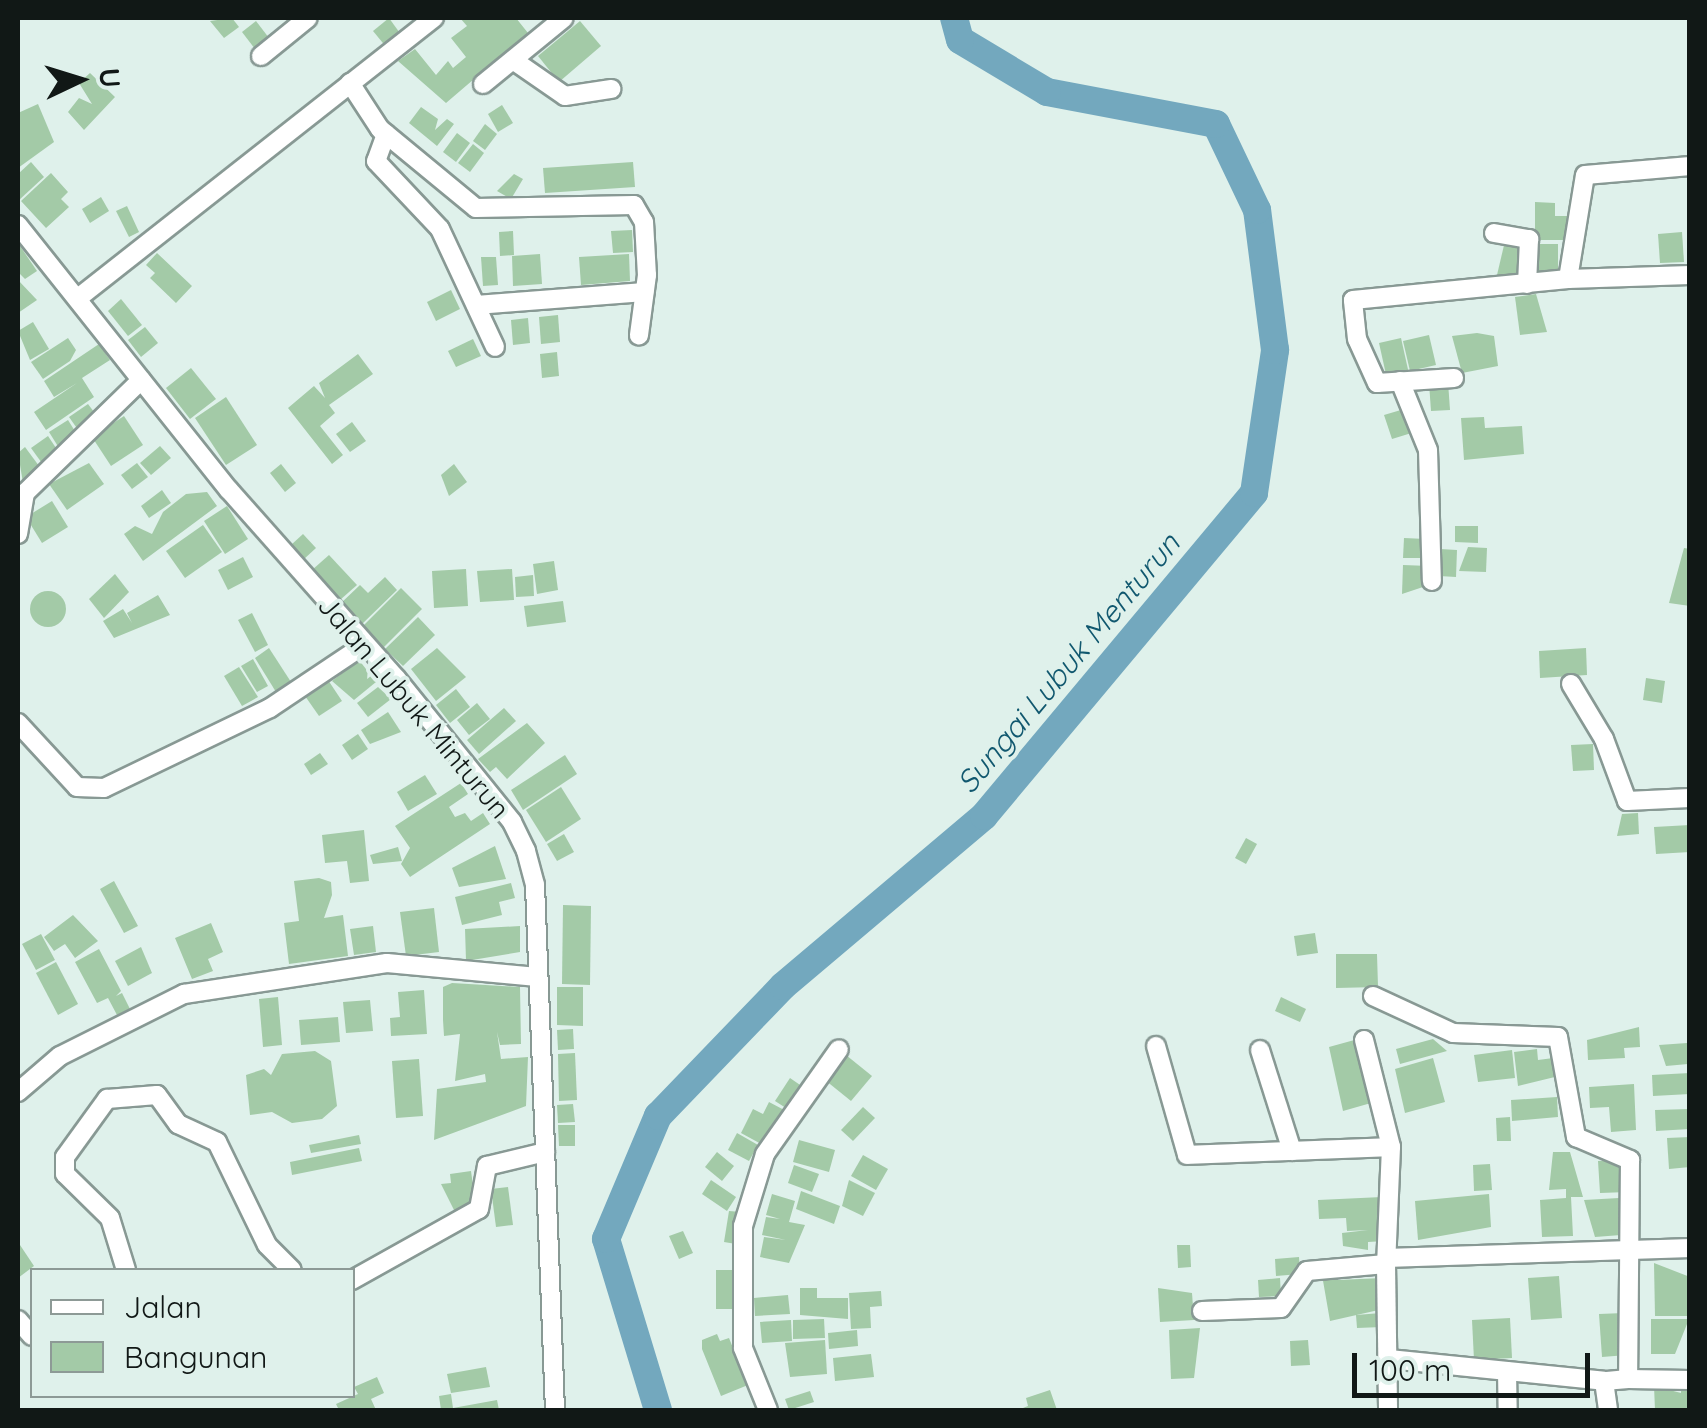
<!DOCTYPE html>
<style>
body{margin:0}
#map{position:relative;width:1707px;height:1428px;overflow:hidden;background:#dff1eb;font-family:Quicksand,sans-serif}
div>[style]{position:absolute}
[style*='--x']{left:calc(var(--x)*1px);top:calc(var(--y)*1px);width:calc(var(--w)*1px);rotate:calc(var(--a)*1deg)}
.river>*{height:28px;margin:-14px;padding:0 14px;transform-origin:14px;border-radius:14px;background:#73a8be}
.building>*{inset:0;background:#a3caa7}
.round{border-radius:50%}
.roads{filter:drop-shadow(2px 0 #889994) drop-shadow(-2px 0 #889994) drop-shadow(0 2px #889994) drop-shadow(0 -2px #889994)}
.minor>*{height:18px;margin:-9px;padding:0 9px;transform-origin:9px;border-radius:9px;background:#fff}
span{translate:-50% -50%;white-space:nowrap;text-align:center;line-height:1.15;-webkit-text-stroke:8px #dff1eb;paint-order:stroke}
.street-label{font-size:28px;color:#111816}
.water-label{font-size:30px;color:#11586f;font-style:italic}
.frame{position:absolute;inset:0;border:20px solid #111816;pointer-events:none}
.legend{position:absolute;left:30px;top:1268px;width:325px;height:130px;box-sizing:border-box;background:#dff1eb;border:2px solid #8d9a96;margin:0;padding:12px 18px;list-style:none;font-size:30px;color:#111816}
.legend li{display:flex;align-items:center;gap:20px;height:50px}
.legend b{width:50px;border:2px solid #8d9a96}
.north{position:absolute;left:30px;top:30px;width:100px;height:100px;-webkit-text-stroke:8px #dff1eb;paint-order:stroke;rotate:86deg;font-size:28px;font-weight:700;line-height:40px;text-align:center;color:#111816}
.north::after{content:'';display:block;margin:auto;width:35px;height:45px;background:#111816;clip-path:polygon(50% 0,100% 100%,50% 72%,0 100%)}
.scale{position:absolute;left:1352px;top:1353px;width:238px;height:45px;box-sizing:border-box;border:5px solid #111816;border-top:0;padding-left:12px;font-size:30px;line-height:35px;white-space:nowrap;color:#111816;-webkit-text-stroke:8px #dff1eb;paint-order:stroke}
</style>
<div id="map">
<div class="river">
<div style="--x:658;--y:1410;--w:179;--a:-106.9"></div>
<div style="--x:606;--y:1239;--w:134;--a:-67.1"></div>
<div style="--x:658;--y:1116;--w:180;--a:-46.1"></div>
<div style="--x:783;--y:986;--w:263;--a:-40.2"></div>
<div style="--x:984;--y:816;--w:421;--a:-50.1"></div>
<div style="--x:1254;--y:493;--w:145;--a:-81.6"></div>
<div style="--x:1275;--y:350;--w:141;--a:-97.3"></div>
<div style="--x:1257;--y:210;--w:95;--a:-115.5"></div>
<div style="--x:1216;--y:124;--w:172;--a:-169.3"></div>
<div style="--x:1047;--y:92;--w:101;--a:-149.1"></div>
<div style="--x:960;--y:40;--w:23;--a:-105"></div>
</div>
<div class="building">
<div style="clip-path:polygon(232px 18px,239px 27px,224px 38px,210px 21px)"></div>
<div style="clip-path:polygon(389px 18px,402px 36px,387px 48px,373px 31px)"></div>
<div style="clip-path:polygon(460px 18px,516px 18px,528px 33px,446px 103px,398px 61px,415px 49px,436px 75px,448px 61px,453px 68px,466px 57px,451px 38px,467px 26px)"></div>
<div style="clip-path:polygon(256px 21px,269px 38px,255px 49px,242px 32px)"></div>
<div style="clip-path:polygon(580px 21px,601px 46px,559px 82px,538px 56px)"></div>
<div style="clip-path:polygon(90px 73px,115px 97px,84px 130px,68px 112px,79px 98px,92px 104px,79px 83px)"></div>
<div style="clip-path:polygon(38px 104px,54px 142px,18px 168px,18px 113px)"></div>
<div style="clip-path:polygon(502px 105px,513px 123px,498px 132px,488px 114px)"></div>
<div style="clip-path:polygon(421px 107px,438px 119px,435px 130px,447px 119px,454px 124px,437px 146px,409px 123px)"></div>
<div style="clip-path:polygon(485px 124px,497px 134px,485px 150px,473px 141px)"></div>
<div style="clip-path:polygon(457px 133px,470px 143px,456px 162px,443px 152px)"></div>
<div style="clip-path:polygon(473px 144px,484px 153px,470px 172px,458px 163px)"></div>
<div style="clip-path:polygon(31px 162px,44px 177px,18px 201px,18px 174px)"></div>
<div style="clip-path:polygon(633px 162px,635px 187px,545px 193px,543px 168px)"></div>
<div style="clip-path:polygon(51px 173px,68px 192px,61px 199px,69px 207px,46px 228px,21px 201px)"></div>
<div style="clip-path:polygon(514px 174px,523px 179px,511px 199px,497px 191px)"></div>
<div style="clip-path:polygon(101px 197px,109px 211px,90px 223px,82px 209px)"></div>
<div style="clip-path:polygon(1535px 202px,1555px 203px,1555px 216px,1567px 216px,1566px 240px,1535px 240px)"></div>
<div style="clip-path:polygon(127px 206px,139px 232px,129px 237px,116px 211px)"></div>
<div style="clip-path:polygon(632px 230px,633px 252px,613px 253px,611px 231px)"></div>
<div style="clip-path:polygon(513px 231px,514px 255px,500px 256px,499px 232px)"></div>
<div style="clip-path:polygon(1682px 232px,1684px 262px,1660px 263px,1658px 234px)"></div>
<div style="clip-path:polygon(1505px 241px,1525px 241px,1525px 276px,1497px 275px)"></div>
<div style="clip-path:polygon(18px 243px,37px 271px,25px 279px,18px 272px)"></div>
<div style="clip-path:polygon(1530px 244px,1558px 244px,1558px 275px,1530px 274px)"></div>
<div style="clip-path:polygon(157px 253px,192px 286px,176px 303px,150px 278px,155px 273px,146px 265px)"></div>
<div style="clip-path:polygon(540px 254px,542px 284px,513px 286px,512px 256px)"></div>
<div style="clip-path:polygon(629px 254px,630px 281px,581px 285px,579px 257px)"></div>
<div style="clip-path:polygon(481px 257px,496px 257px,498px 285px,483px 286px)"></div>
<div style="clip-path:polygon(18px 280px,37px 300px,18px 313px)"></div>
<div style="clip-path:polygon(451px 290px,460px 309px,436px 321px,427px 302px)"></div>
<div style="clip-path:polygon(1536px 294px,1547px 332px,1520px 335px,1515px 297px)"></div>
<div style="clip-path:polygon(121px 299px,142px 325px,128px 336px,108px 311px)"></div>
<div style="clip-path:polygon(558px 315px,560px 342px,541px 344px,539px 317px)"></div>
<div style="clip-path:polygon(528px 318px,530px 343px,513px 345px,511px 320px)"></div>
<div style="clip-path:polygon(33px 322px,49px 349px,30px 360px,18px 331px)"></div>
<div style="clip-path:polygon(145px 327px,158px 343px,141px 357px,128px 340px)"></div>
<div style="clip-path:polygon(1477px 333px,1494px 336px,1498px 366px,1462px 373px,1452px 336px)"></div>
<div style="clip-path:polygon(1429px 335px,1436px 365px,1410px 371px,1403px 341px)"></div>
<div style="clip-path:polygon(68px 338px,76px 350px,70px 361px,43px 379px,31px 362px)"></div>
<div style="clip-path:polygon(1401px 338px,1409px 374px,1387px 379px,1379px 343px)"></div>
<div style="clip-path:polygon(473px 339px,481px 356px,456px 367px,448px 351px)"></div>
<div style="clip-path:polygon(99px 344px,110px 360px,82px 378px,94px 397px,46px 430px,34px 412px,77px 383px,54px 397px,44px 381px)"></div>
<div style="clip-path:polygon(557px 352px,559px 376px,542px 378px,540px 354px)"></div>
<div style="clip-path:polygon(358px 354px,373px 374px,329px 405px,335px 413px,320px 426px,343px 455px,332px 464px,288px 408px,314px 386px,325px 398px,319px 383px)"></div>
<div style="clip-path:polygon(191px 368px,216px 399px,190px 419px,166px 388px)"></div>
<div style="clip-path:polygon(1448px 382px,1450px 410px,1431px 411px,1429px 383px)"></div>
<div style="clip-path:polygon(226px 397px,257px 445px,226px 465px,195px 418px)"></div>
<div style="clip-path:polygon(88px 404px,100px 420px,81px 434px,69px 417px)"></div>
<div style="clip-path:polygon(1411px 407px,1418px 431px,1392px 439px,1384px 415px)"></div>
<div style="clip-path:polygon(124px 416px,143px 445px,111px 466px,92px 437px)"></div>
<div style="clip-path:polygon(1484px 417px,1485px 428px,1522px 426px,1524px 454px,1464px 460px,1461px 418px)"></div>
<div style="clip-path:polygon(68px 420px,78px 436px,59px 448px,49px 432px)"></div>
<div style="clip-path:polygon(352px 422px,366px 441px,350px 452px,336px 434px)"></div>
<div style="clip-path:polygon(48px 436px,60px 454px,44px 466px,31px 448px)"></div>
<div style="clip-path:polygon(160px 446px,171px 458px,151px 475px,140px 463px)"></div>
<div style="clip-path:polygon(25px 447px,42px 470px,23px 483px,18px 453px)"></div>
<div style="clip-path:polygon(89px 463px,104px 484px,67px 510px,49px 484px)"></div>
<div style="clip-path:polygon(137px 463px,148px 477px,132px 489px,121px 475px)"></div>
<div style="clip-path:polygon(281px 464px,296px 483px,285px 492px,270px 473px)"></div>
<div style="clip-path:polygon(454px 464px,467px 482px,449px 496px,441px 475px)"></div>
<div style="clip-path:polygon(162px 490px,171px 503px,149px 518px,141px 506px)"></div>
<div style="clip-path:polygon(207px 492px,217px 506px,143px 561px,124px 534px,135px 526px,152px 534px,163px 512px,186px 494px)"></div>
<div style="clip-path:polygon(52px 501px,68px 527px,42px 543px,26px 517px)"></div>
<div style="clip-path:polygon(227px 506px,248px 539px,225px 554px,204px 521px)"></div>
<div style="clip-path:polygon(203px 525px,222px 552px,185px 578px,166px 551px)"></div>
<div style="clip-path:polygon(1455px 526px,1478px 526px,1478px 543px,1455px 542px)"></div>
<div style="clip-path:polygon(303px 534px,316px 548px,303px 560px,291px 545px)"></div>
<div style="clip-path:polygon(1404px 538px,1426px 539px,1426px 558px,1403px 558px)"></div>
<div style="clip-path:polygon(1468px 547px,1487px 548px,1486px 572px,1459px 571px)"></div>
<div style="clip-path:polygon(1684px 548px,1690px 549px,1690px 606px,1669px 603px)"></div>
<div style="clip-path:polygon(1440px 549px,1457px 550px,1456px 577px,1439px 576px)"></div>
<div style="clip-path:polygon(329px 555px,357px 585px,340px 600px,312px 570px)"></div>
<div style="clip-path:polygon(243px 557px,253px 577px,228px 590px,218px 570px)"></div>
<div style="clip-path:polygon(554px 561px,558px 590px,537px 594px,533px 564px)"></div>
<div style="clip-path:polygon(1403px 565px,1429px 566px,1429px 585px,1402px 594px)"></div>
<div style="clip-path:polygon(466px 569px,468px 606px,434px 608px,432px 571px)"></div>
<div style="clip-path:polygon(512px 569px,514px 600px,480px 602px,477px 571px)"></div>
<div style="clip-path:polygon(115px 574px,129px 592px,104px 618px,89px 599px)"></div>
<div style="clip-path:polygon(533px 575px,534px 596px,516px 597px,515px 577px)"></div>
<div style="clip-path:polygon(385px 577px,397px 590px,360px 626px,339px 605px,360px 585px,368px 593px)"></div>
<div style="clip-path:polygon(401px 588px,422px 609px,382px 649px,361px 628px)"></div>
<div class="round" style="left:30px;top:591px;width:36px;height:36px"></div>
<div style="clip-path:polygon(158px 595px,170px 615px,114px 638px,103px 621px,123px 609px,132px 623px,127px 613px)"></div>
<div style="clip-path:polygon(563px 601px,566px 622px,527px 627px,524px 606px)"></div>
<div style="clip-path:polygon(252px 613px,268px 645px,255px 652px,238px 620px)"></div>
<div style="clip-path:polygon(418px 617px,435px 635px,403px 666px,385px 649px)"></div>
<div style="clip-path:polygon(269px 648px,291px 682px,276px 692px,255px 658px)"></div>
<div style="clip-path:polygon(437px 648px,466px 677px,436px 701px,411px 669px)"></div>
<div style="clip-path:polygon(1586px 648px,1587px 675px,1540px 678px,1539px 651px)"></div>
<div style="clip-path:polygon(253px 659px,268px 686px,257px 692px,241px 666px)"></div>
<div style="clip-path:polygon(359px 660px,376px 682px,354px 700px,332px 681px)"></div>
<div style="clip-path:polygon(239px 667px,258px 697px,242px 706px,224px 676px)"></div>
<div style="clip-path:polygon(1646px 678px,1665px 681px,1662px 703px,1643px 700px)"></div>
<div style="clip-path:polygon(328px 680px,342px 701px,319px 716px,305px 696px)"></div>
<div style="clip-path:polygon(378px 687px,391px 699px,368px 717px,357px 703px)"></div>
<div style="clip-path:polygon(456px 689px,470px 707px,450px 723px,436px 705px)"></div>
<div style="clip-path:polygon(477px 703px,490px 719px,469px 735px,457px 720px)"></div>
<div style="clip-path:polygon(504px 708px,516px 721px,479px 754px,467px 740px)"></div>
<div style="clip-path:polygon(388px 712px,401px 732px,370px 744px,361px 730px)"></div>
<div style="clip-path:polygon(527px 723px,545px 743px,507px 779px,496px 767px,490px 772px,478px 759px)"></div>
<div style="clip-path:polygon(358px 734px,368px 749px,352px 760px,342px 745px)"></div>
<div style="clip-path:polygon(1593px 744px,1594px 770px,1573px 771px,1571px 745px)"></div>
<div style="clip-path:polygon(320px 753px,328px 764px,311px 775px,304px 764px)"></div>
<div style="clip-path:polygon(565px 755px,577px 774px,523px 810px,511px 790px)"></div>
<div style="clip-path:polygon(425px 775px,437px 794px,408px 811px,397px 792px)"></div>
<div style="clip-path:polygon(461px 783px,468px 794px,449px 807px,455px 817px,465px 813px,471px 821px,483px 813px,490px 824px,410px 877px,401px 864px,410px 848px,395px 826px)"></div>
<div style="clip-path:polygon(561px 787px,581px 819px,546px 842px,526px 810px)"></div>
<div style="clip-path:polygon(1638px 813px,1639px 834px,1617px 836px,1622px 814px)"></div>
<div style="clip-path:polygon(1690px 825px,1690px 852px,1656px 854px,1654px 827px)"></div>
<div style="clip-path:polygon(364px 830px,369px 881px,350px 883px,347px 861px,325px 863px,322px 835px)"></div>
<div style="clip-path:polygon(564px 834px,574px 852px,557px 861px,547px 844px)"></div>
<div style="clip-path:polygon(1246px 838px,1257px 844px,1246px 864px,1235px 858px)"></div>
<div style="clip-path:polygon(495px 846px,506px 879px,459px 887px,452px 868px)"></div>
<div style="clip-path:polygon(398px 847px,402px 861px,373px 864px,370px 855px)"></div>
<div style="clip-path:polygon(319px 878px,331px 882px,332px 895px,324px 918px,343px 915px,348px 956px,289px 964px,284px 923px,299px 921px,294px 881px)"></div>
<div style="clip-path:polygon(114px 881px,138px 926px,124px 933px,100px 889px)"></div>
<div style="clip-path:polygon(511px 883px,515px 898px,499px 902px,502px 915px,462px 925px,455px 897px)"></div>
<div style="clip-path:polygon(563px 905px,591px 906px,590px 985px,562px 984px)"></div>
<div style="clip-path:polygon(434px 908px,439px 952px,406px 956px,400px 912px)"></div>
<div style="clip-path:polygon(73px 915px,98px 941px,75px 958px,65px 944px,54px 951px,44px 937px)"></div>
<div style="clip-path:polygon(211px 923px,223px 952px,208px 959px,213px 971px,192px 979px,175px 938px)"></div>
<div style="clip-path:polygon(373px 926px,376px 952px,354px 955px,350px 929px)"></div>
<div style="clip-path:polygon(520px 926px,520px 952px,466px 961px,465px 929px)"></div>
<div style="clip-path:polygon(1315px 933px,1318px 953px,1297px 956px,1294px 936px)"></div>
<div style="clip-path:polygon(41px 934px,55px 960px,36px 970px,22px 944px)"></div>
<div style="clip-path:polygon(141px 947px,152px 973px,128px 986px,115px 961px)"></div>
<div style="clip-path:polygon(99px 949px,121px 991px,116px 996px,122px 993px,130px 1009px,117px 1015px,108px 998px,97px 1003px,75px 962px)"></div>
<div style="clip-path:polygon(1336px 954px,1377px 954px,1378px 987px,1336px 988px)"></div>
<div style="clip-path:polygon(56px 962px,78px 1004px,58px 1015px,36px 973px)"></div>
<div style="clip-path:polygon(452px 983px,520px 987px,521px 1044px,500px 1045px,497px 1032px,501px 1059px,528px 1057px,526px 1106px,434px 1140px,437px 1089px,486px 1082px,485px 1074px,455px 1081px,460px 1034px,444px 1036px,443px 1020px,443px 987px)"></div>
<div style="clip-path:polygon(557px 987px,583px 987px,583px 1026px,557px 1025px)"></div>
<div style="clip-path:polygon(424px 990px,427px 1034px,391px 1036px,390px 1018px,400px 1017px,398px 992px)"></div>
<div style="clip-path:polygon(278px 997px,282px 1045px,263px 1047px,259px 999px)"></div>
<div style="clip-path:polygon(1281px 997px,1306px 1009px,1300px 1022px,1275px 1011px)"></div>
<div style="clip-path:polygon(370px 1000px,373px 1031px,346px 1033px,343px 1002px)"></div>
<div style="clip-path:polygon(338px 1017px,340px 1042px,301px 1045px,299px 1020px)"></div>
<div style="clip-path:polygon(1639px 1027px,1640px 1047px,1624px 1048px,1625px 1058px,1588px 1060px,1587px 1040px)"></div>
<div style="clip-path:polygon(573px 1029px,574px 1049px,558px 1050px,557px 1030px)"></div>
<div style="clip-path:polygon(1358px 1039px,1378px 1101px,1343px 1111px,1329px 1047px)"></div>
<div style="clip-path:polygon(1433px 1039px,1447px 1051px,1400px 1064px,1396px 1049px)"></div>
<div style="clip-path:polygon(1687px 1043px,1688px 1064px,1666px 1066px,1659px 1045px)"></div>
<div style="clip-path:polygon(1537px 1049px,1538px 1060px,1561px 1057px,1563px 1075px,1518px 1086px,1514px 1052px)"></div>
<div style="clip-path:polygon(1512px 1050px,1515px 1078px,1478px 1082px,1474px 1055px)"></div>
<div style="clip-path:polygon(315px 1051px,331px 1061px,337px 1106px,322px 1119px,292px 1123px,272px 1112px,250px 1115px,246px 1075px,264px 1069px,271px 1075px,282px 1054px)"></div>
<div style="clip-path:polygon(575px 1053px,577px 1100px,559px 1101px,558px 1054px)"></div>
<div style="clip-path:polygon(846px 1055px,872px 1076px,851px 1101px,825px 1080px)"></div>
<div style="clip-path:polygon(1433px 1058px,1445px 1102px,1405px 1113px,1395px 1069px)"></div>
<div style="clip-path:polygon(419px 1059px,423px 1116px,396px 1118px,392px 1061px)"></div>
<div style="clip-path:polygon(1690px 1073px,1690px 1094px,1653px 1096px,1652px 1075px)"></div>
<div style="clip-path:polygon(790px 1078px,803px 1087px,789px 1110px,775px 1101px)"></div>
<div style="clip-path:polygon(1634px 1084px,1636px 1130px,1611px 1132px,1609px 1107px,1590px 1108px,1589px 1087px)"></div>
<div style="clip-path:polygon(1557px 1097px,1558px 1117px,1512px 1121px,1511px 1100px)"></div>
<div style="clip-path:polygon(769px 1102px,788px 1112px,763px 1145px,741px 1133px,753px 1109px,763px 1114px)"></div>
<div style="clip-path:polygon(573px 1104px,575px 1122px,558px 1123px,557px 1105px)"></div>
<div style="clip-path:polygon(863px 1107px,875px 1118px,853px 1141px,841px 1130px)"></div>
<div style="clip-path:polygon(1690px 1109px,1690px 1129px,1656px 1131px,1655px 1110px)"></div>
<div style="clip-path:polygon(1510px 1117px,1511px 1141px,1497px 1141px,1496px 1118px)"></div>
<div style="clip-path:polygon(558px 1125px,575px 1125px,575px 1146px,559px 1146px)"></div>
<div style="clip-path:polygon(737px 1133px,758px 1145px,749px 1161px,728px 1150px)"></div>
<div style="clip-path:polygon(359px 1135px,361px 1144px,311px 1153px,309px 1145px)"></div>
<div style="clip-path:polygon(1690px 1137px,1690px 1167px,1669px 1169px,1667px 1138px)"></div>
<div style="clip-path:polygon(799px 1140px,835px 1150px,829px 1172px,793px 1162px)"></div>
<div style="clip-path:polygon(359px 1148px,362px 1161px,292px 1175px,290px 1162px)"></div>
<div style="clip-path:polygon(717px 1152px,734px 1166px,722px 1181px,705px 1167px)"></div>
<div style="clip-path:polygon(1553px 1152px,1570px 1152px,1583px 1197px,1571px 1197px,1573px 1236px,1542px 1237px,1540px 1200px,1566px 1198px,1566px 1189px,1549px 1190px)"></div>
<div style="clip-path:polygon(863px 1155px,888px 1169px,876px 1190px,851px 1176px)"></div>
<div style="clip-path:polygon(1621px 1160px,1628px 1192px,1600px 1193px,1598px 1161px)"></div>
<div style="clip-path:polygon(1490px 1164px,1492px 1190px,1474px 1191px,1473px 1165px)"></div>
<div style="clip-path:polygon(794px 1165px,819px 1174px,812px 1192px,788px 1183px)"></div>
<div style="clip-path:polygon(471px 1171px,476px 1207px,454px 1210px,441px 1184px,451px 1183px,450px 1174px)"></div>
<div style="clip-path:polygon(711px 1180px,736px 1197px,727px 1211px,702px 1194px)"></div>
<div style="clip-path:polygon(849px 1180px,875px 1193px,863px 1216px,842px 1206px)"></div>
<div style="clip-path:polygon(508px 1187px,513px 1225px,496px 1227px,491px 1189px)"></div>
<div style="clip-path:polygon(801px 1191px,840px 1206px,834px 1224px,796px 1209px)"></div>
<div style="clip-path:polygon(772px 1194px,795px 1201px,789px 1222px,805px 1225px,789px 1263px,760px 1257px,764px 1237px,786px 1240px,762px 1235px,766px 1217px,780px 1219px,766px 1215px)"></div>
<div style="clip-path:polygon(1489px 1194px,1491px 1227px,1418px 1240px,1415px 1201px)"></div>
<div style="clip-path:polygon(1382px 1197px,1385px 1241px,1368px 1242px,1368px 1250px,1343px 1246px,1342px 1233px,1368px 1230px,1347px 1231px,1346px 1218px,1319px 1219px,1318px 1200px)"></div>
<div style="clip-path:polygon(1619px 1198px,1621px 1235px,1595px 1237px,1584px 1200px)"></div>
<div style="clip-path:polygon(729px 1211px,741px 1212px,736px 1244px,724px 1242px)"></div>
<div style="clip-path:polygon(683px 1231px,693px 1253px,679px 1259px,669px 1236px)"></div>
<div style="clip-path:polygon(18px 1242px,34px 1266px,18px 1278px)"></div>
<div style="clip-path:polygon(1177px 1245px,1190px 1245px,1191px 1267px,1178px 1268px)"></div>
<div style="clip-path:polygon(1299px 1257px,1300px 1274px,1276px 1276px,1275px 1259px)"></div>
<div style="clip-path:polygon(1654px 1263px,1690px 1277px,1690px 1316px,1655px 1316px)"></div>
<div style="clip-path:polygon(716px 1270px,734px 1270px,733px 1309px,716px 1309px)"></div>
<div style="clip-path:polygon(1338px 1274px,1338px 1280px,1382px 1278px,1383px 1309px,1330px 1321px,1322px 1275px)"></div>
<div style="clip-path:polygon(1559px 1276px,1562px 1318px,1531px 1320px,1528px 1278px)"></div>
<div style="clip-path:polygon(1280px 1278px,1281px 1296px,1259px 1297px,1258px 1280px)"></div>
<div style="clip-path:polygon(800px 1288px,817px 1288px,817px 1298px,848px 1298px,848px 1319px,800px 1315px)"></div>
<div style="clip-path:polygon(1158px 1288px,1192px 1293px,1194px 1320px,1160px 1322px)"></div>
<div style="clip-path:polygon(881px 1291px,882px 1306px,870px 1307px,871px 1328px,851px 1329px,849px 1293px)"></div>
<div style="clip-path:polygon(788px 1295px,790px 1314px,755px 1316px,754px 1298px)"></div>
<div style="clip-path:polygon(1381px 1313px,1382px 1327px,1357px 1328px,1356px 1315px)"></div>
<div style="clip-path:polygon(1624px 1313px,1627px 1355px,1602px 1357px,1599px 1314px)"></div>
<div style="clip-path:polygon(1510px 1318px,1512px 1358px,1474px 1360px,1472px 1320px)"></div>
<div style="clip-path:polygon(824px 1319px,825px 1338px,793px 1339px,793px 1320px)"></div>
<div style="clip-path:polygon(1651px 1319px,1689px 1319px,1675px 1354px,1651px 1354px)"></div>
<div style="clip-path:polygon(791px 1320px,792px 1341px,762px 1343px,760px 1322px)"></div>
<div style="clip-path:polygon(1200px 1328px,1194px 1378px,1171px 1379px,1169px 1330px)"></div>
<div style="clip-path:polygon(857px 1330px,858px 1346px,829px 1349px,828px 1333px)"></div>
<div style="clip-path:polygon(717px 1334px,720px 1341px,729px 1338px,748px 1385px,721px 1396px,702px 1349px,702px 1340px)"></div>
<div style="clip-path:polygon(825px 1340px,827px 1374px,790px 1377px,785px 1343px)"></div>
<div style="clip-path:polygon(1308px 1340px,1310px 1365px,1291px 1366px,1290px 1341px)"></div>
<div style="clip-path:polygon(871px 1354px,874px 1377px,835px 1381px,833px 1358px)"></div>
<div style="clip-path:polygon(486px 1367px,490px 1387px,451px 1393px,447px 1374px)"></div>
<div style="clip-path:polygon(377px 1377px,384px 1393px,371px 1399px,376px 1410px,339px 1410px,336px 1404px,358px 1394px,354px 1387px)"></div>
<div style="clip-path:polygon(1690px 1383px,1690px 1410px,1655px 1410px,1654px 1386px,1681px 1393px,1681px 1384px)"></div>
<div style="clip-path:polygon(1050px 1390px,1057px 1410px,1018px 1410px,1028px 1406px,1026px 1398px)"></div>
<div style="clip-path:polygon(810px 1391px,814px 1402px,789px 1410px,785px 1399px)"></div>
<div style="clip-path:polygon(451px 1394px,453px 1408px,497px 1400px,499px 1410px,441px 1410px,439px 1396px)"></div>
</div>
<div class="roads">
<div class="minor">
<div style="--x:261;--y:56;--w:60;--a:-39"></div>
<div style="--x:513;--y:60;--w:63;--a:34.7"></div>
<div style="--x:565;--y:96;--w:47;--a:-8.7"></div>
<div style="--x:350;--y:83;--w:55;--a:56.9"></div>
<div style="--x:380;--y:129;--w:124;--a:39.5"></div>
<div style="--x:476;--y:208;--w:158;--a:-1.1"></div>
<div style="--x:634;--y:205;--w:20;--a:60"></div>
<div style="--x:644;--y:222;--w:53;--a:86.8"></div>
<div style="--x:647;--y:275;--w:61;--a:97.6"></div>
<div style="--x:483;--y:84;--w:104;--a:-39.2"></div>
<div style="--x:386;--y:134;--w:29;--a:110"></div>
<div style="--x:376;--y:161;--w:93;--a:46.7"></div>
<div style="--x:440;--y:229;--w:130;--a:65"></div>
<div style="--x:1690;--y:166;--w:105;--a:175.1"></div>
<div style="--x:1585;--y:175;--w:105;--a:99.3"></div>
<div style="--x:1568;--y:279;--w:122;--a:-1.9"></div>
<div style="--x:18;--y:225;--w:339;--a:51.5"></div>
<div style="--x:229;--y:490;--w:251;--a:48.4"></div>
<div style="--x:396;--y:678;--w:185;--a:51.1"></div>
<div style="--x:512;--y:822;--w:32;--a:64"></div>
<div style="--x:526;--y:851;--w:35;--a:75"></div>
<div style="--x:535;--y:885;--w:525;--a:87.82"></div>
<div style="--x:1494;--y:233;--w:36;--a:10"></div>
<div style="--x:1529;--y:239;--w:45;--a:92.5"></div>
<div style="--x:78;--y:298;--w:453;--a:-38.2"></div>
<div style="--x:476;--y:305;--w:169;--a:-4.4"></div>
<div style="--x:1454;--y:378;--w:77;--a:176.3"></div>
<div style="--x:1377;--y:383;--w:48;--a:-114.4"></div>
<div style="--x:1357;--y:339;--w:39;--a:-96"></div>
<div style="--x:1353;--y:300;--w:216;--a:-5.6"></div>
<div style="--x:1400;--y:381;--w:74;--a:67.9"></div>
<div style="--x:1428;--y:450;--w:131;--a:88.3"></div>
<div style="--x:18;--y:534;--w:42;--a:-80.3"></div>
<div style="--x:25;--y:493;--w:162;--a:-44.2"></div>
<div style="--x:1571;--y:684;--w:64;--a:59"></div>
<div style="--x:1604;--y:739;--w:66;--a:69.6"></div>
<div style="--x:1627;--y:801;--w:63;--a:-2.7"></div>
<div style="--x:18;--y:723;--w:87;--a:47.3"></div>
<div style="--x:77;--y:787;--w:27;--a:2"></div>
<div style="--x:104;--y:788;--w:184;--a:-25.7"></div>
<div style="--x:270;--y:708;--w:113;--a:-33.8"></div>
<div style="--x:1373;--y:996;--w:88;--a:24.8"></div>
<div style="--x:1453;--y:1033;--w:105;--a:2.2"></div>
<div style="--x:1558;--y:1037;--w:102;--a:79.8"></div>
<div style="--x:1576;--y:1137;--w:59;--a:23.1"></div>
<div style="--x:1630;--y:1160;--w:219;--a:90.5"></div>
<div style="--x:1628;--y:1379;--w:24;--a:175"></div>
<div style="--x:1604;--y:1381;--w:29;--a:82"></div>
<div style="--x:1364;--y:1040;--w:110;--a:75.8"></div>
<div style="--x:1391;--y:1147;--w:117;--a:92.4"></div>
<div style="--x:1156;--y:1046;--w:113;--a:74.1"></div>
<div style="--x:1187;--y:1155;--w:204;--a:-2.2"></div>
<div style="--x:1260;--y:1050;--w:106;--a:72.4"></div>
<div style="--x:18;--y:1092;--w:55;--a:-40.6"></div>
<div style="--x:60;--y:1056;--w:139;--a:-26.6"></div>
<div style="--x:184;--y:994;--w:205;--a:-8.7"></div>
<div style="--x:387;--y:963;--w:151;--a:5.3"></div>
<div style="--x:1387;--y:1258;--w:303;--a:-1.9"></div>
<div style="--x:126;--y:1270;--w:54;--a:-107.1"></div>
<div style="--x:110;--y:1218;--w:63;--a:-135.6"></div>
<div style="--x:65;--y:1174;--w:17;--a:-90"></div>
<div style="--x:65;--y:1157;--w:72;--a:-54.1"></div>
<div style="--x:107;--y:1099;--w:50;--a:-4.6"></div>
<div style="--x:157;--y:1095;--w:36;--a:54"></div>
<div style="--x:178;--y:1124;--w:43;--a:24.8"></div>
<div style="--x:217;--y:1142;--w:114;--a:64.1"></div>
<div style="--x:267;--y:1245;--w:35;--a:45"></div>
<div style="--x:352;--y:1280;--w:145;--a:-29.2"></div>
<div style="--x:479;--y:1209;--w:44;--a:-79.5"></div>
<div style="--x:487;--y:1166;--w:60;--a:-13.6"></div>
<div style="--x:1202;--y:1311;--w:79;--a:-2.2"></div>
<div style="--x:1281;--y:1308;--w:45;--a:-54.9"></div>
<div style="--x:1307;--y:1271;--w:79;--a:-5.1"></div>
<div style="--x:1386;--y:1264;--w:146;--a:89.2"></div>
<div style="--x:18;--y:1320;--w:21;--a:49"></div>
<div style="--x:1389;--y:1359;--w:216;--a:5.8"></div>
<div style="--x:1507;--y:1371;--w:39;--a:89"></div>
<div style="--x:1628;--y:1379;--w:62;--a:0.9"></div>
<div style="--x:768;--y:1410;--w:67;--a:-112"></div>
<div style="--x:743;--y:1348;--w:122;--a:-90"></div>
<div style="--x:743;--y:1226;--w:75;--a:-73"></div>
<div style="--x:765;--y:1154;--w:128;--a:-54.8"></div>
</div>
</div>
<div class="street-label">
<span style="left:414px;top:707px;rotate:50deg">Jalan Lubuk Minturun</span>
</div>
<div class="water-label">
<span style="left:1068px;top:663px;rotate:-50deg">Sungai Lubuk Menturun</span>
</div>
<div class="frame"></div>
<ul class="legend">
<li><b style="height:12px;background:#fff"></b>Jalan</li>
<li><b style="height:28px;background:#a3caa7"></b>Bangunan</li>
</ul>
<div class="north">U</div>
<div class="scale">100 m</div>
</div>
